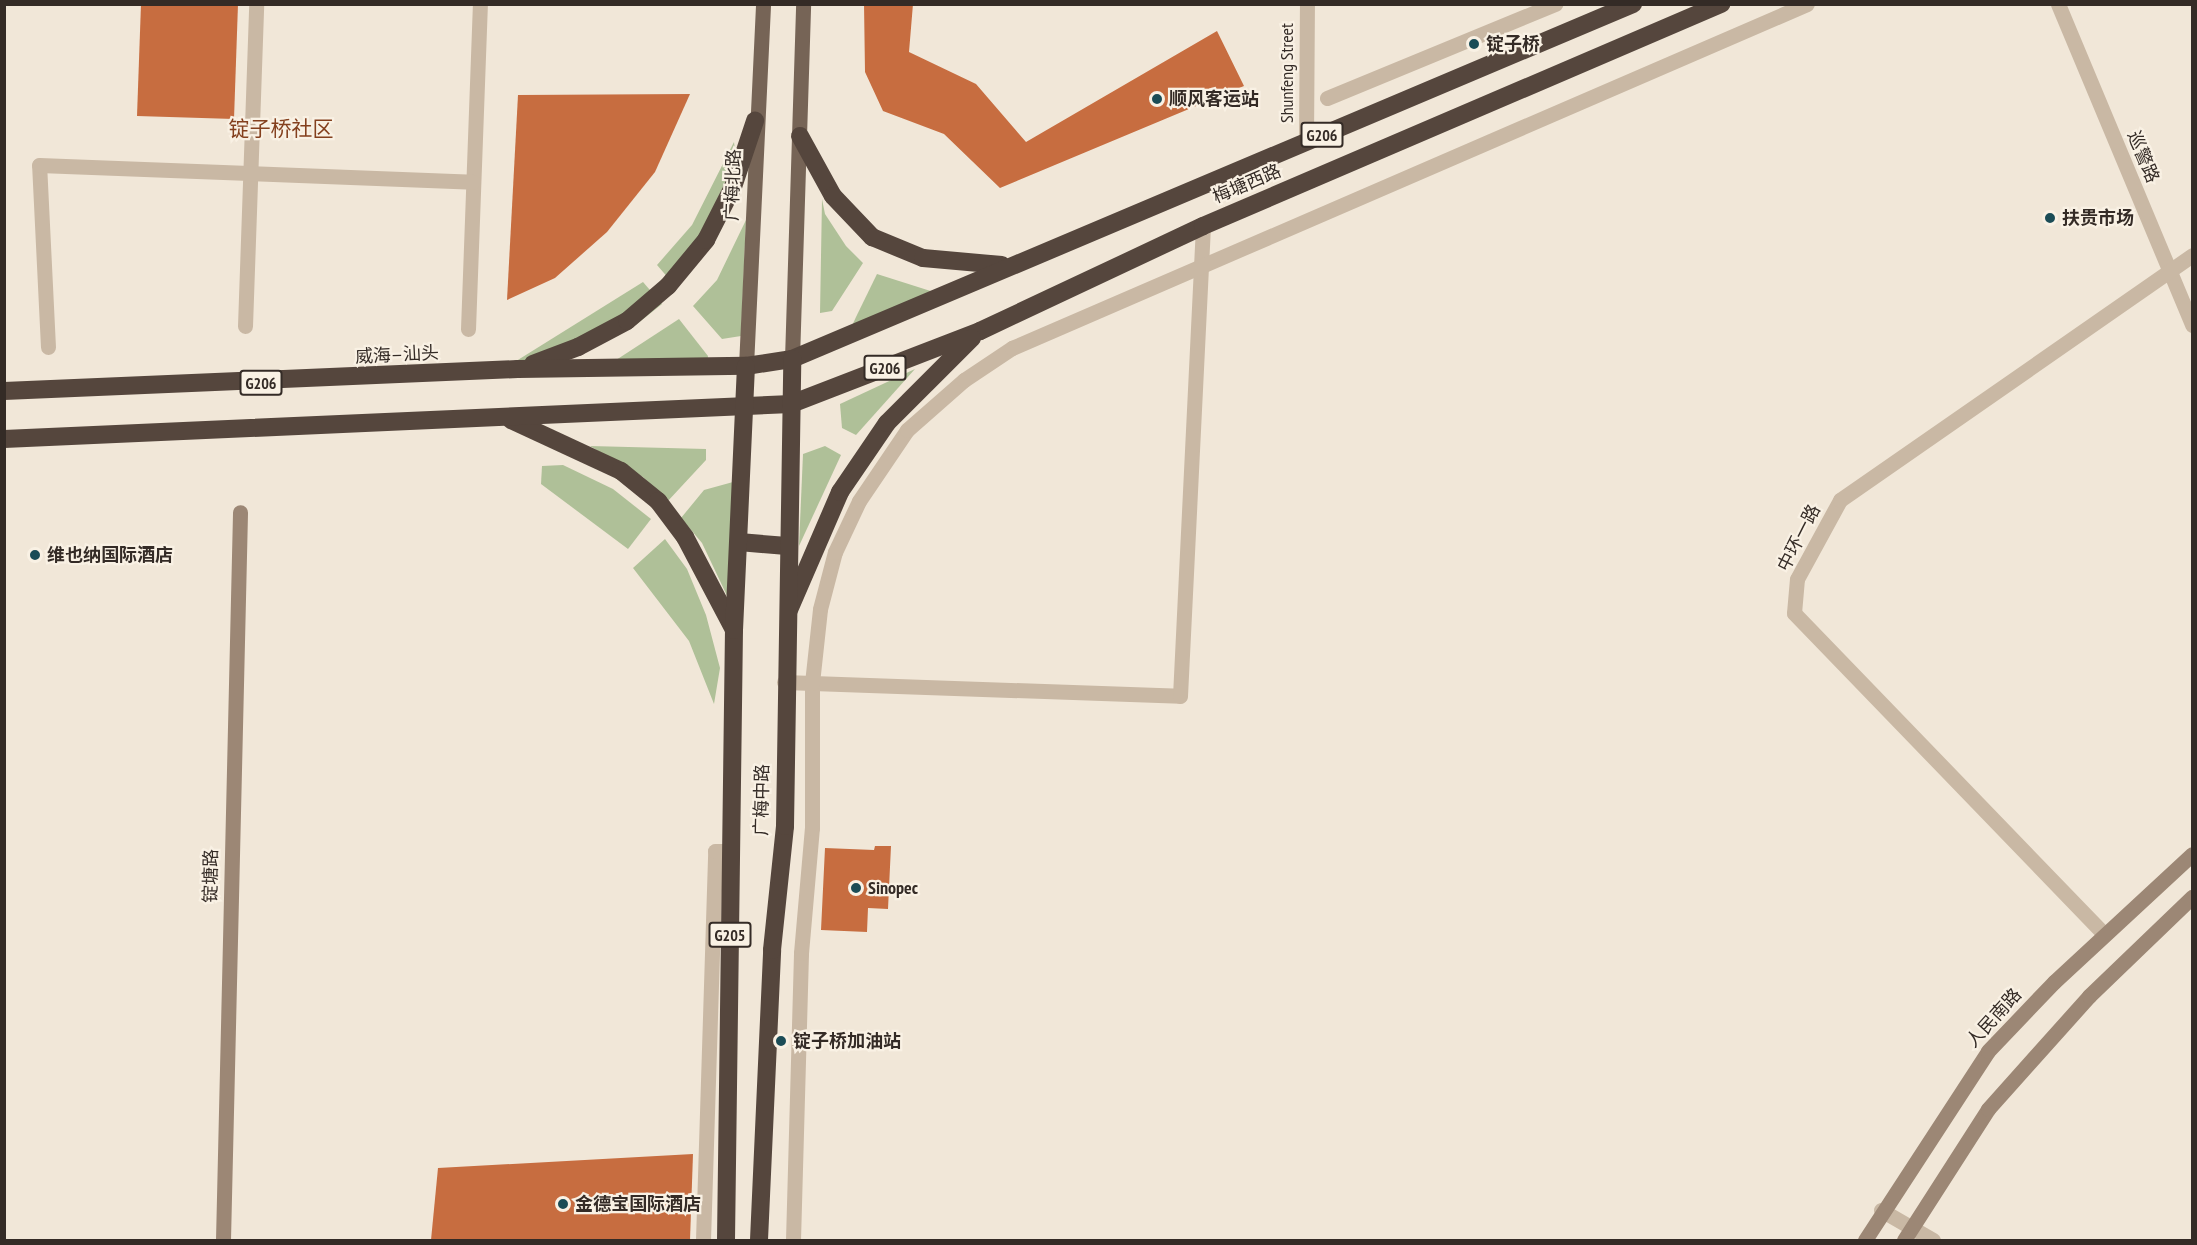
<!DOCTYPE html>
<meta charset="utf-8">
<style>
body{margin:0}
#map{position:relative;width:2197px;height:1245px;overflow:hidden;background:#f1e7d8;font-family:"PT Sans Narrow","Noto Sans SC",sans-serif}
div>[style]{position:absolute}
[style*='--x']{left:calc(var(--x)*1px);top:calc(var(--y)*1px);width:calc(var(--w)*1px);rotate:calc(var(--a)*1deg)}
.green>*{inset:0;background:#afc098}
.building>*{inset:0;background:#c76d40}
.street>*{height:15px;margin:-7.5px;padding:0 7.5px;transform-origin:7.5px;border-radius:7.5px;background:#c9b8a4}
.secondary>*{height:15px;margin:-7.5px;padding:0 7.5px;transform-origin:7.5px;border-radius:7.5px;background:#9c8775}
.primary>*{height:15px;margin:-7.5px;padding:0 7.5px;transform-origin:7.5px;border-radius:7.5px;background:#766456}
.highway>*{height:18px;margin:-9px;padding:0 9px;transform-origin:9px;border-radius:9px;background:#55463d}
.dots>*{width:16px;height:16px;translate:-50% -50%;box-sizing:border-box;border:3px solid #f9f1e4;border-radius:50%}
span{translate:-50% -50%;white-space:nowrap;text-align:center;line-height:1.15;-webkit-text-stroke:4.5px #f9f1e4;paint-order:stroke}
.shield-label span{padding:2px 4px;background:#f9f1e4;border:2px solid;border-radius:4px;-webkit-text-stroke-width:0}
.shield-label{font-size:16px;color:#342b26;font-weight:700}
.poi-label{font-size:18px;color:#342b26;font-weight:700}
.left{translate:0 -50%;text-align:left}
.street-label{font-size:18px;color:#342b26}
.quarter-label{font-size:21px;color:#84401e}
.frame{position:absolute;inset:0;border:6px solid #342b26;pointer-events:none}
</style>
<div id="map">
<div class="green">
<div style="clip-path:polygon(734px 142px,736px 159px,676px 287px,657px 265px,692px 225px)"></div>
<div style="clip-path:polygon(822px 199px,825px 214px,846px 246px,863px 263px,832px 311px,820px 313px)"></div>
<div style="clip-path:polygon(746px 220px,741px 336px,722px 339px,693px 306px,717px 280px)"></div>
<div style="clip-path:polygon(877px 274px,940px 294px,845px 341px,856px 317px)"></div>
<div style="clip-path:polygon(643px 282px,662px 304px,637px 324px,587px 350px,513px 363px)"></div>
<div style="clip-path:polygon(679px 319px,708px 356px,707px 366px,613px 362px)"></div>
<div style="clip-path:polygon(915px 369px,856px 435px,842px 428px,840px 404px)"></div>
<div style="clip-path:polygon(590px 446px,706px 449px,706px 460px,667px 502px,643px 477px)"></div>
<div style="clip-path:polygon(825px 446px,841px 455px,799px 546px,803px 454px)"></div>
<div style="clip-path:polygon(563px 465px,613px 489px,651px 519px,628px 549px,541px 484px,542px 466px)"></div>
<div style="clip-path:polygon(733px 482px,730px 602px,702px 543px,681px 518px,704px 490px)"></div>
<div style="clip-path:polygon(665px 539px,687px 569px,706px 615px,720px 668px,714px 704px,689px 641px,633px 568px)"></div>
</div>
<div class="building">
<div style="clip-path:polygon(141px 4px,238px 4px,234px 119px,137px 116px)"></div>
<div style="clip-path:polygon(864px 4px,913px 4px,909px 52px,976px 84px,1026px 142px,1217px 31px,1244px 86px,1000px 188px,944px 134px,883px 111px,865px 72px)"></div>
<div style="clip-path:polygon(690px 94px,655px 172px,607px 232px,555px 278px,507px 300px,518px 95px)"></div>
<div style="clip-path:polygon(875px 846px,891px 846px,888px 909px,868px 908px,867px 932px,821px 930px,825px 848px,874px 850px)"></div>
<div style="clip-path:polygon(693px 1154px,690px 1240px,431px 1240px,438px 1168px)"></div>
</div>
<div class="street">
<div style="--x:2058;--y:4;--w:348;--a:67.3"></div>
<div style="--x:1327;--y:98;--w:247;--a:-22.4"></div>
<div style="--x:1306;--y:141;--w:137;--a:-89.6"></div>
<div style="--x:245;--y:326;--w:322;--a:-88"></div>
<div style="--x:468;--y:329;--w:325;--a:-87.9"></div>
<div style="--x:48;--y:347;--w:182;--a:-92.8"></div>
<div style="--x:39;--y:165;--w:434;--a:2.2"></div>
<div style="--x:784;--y:682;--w:396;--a:2"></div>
<div style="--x:1180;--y:696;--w:471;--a:-87.2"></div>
<div style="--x:2104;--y:934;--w:446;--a:-134"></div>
<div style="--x:1794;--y:613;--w:34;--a:-85"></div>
<div style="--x:1797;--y:579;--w:90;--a:-61.4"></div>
<div style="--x:1840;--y:500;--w:429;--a:-34.8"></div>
<div style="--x:1881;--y:1210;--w:60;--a:30"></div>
<div style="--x:703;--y:1240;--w:389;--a:-88.2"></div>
<div style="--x:715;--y:851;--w:16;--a:0"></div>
<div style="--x:793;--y:1240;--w:287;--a:-88.4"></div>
<div style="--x:801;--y:953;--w:125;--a:-85"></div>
<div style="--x:812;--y:828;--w:145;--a:-90"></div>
<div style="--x:812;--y:683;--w:74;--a:-83.8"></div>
<div style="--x:820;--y:609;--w:59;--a:-75.3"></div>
<div style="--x:835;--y:552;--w:56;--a:-64.8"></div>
<div style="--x:859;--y:501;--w:86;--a:-55.9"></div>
<div style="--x:907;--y:430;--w:76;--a:-41.3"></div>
<div style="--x:964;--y:380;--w:58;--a:-33.7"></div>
<div style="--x:1012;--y:348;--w:866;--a:-23.4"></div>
</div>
<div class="secondary">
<div style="--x:223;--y:1240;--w:728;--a:-88.66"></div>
<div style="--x:1865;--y:1240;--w:225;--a:-56.9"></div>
<div style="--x:1988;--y:1051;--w:95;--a:-46.3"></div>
<div style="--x:2054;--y:982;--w:188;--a:-42.8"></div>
<div style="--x:1904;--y:1240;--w:156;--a:-57.3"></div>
<div style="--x:1988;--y:1109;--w:152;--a:-48.2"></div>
<div style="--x:2089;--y:996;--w:143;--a:-43.9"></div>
</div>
<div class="primary">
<div style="--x:792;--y:359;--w:355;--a:-88.2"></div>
<div style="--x:746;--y:366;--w:362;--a:-87.3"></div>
</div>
<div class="highway">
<div style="--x:800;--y:136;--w:68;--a:61.2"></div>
<div style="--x:833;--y:196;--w:57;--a:46.4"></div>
<div style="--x:872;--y:237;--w:55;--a:22.4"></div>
<div style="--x:923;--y:258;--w:79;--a:5.1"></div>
<div style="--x:533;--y:364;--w:48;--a:-20.7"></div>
<div style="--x:578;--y:347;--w:55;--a:-28"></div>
<div style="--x:627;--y:321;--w:54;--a:-40.5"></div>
<div style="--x:668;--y:286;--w:60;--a:-50.4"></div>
<div style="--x:706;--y:240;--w:59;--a:-63"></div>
<div style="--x:733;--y:187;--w:70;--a:-71.6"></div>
<div style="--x:4;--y:391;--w:514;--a:-2.45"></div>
<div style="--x:518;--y:369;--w:228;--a:-0.8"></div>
<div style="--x:746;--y:366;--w:47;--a:-8.7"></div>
<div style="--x:792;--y:359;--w:913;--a:-22.89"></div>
<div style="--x:511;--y:420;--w:121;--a:24.9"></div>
<div style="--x:621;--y:471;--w:48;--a:39"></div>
<div style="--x:658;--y:501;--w:45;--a:53.1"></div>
<div style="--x:685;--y:537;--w:103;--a:62.2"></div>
<div style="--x:4;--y:439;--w:788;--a:-2.55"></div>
<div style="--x:791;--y:404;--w:203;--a:-21.1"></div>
<div style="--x:980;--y:331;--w:246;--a:-25.2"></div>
<div style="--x:1203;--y:226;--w:564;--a:-23.2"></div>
<div style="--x:739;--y:542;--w:48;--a:4.8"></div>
<div style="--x:789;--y:610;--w:129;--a:-66.6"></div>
<div style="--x:840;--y:492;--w:83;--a:-55.7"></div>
<div style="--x:887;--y:423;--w:120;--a:-45"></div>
<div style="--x:726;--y:1240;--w:610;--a:-89.25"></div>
<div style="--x:734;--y:630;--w:264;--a:-87.4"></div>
<div style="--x:759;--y:1240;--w:290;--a:-87.4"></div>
<div style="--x:772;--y:950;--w:125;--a:-84"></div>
<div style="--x:785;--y:826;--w:467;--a:-89.1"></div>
</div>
<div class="dots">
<div style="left:1474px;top:44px;background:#1b4c56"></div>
<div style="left:1157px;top:99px;background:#1b4c56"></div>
<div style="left:2050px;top:218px;background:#1b4c56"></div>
<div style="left:35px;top:555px;background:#1b4c56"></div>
<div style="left:856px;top:888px;background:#1b4c56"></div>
<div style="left:781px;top:1041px;background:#1b4c56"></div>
<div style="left:563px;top:1204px;background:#1b4c56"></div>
</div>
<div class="shield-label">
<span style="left:1322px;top:135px">G206</span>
<span style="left:885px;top:368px">G206</span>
<span style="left:261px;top:383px">G206</span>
<span style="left:730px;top:935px">G205</span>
</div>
<div class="poi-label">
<span class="left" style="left:1486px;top:44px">锭子桥</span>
<span class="left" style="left:1169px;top:99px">顺风客运站</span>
<span class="left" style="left:2062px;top:218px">扶贵市场</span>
<span class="left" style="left:47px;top:555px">维也纳国际酒店</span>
<span class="left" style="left:868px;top:888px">Sinopec</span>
<span class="left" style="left:793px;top:1041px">锭子桥加油站</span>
<span class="left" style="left:575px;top:1204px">金德宝国际酒店</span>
</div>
<div class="street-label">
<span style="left:1287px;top:73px;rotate:-90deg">Shunfeng Street</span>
<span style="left:2143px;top:157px;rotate:67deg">巡警路</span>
<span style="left:1247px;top:184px;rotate:-23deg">梅塘西路</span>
<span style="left:733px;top:185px;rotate:-88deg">广梅北路</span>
<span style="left:397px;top:355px;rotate:-3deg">威海—汕头</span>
<span style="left:1799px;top:538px;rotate:-63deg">中环一路</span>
<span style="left:762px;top:800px;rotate:-89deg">广梅中路</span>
<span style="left:211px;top:876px;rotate:-89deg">锭塘路</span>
<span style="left:1994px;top:1018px;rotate:-48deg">人民南路</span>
</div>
<div class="quarter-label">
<span style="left:281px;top:129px">锭子桥社区</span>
</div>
<div class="frame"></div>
</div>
